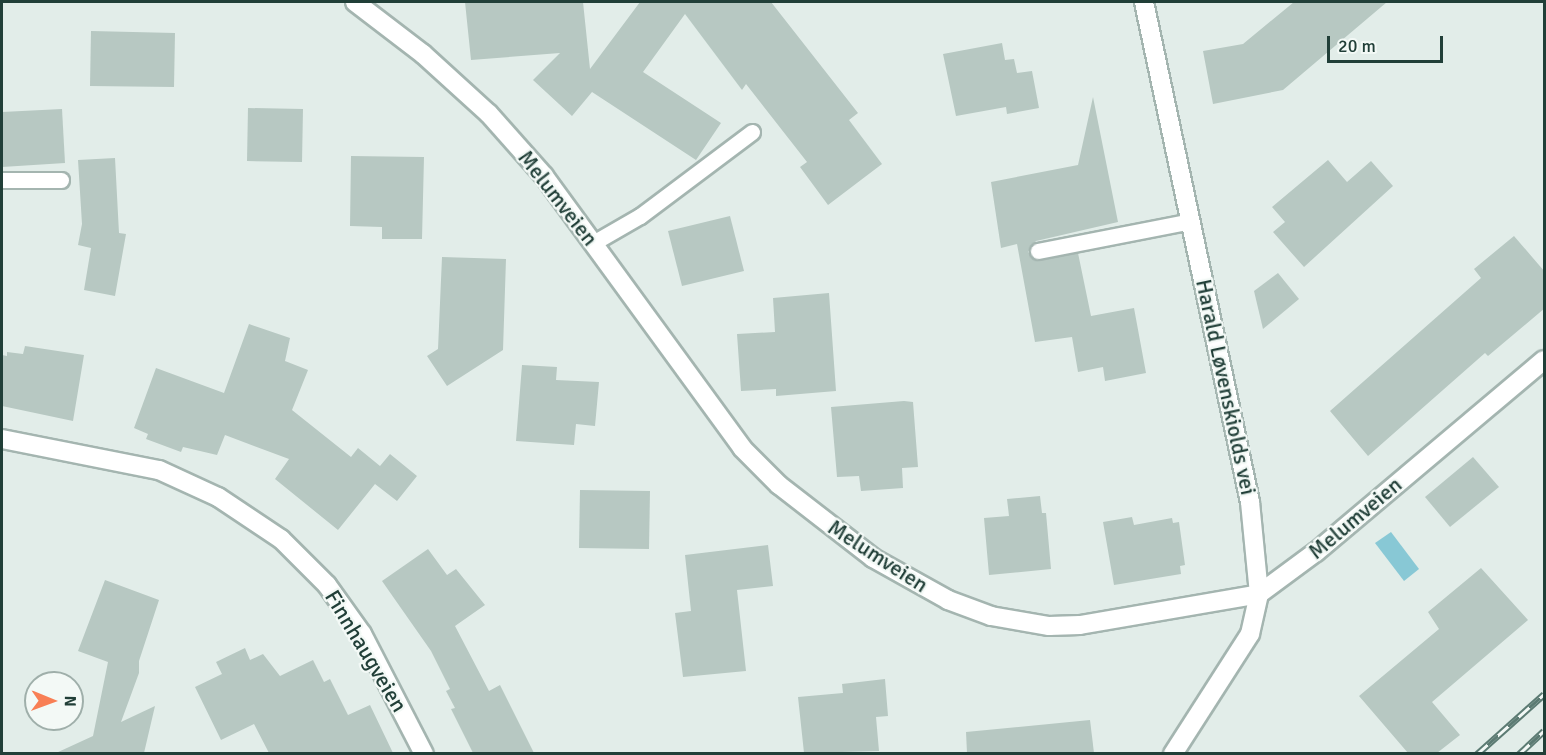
<!DOCTYPE html>
<meta charset="utf-8">
<style>
body{margin:0}
#map{position:relative;width:1546px;height:755px;overflow:hidden;background:#e2ede9;font-family:Signika,sans-serif}
div>[style]{position:absolute}
[style*='--x']{left:calc(var(--x)*1px);top:calc(var(--y)*1px);width:calc(var(--w)*1px);rotate:calc(var(--a)*1deg)}
.water>*{inset:0;background:#88c8d5}
.building>*{inset:0;background:#b7c8c2}
.roads{filter:drop-shadow(2px 0 #a4b5b0) drop-shadow(-2px 0 #a4b5b0) drop-shadow(0 2px #a4b5b0) drop-shadow(0 -2px #a4b5b0)}
.lane>*{height:15px;margin:-7.5px;padding:0 7.5px;transform-origin:7.5px;border-radius:7.5px;background:#fff}
.street>*{height:18px;margin:-9px;padding:0 9px;transform-origin:9px;border-radius:9px;background:#fff}
.rail>*{height:7px;margin-top:-3.5px;transform-origin:0;background:repeating-linear-gradient(90deg,#f3f9f6 0 14px,#5c7b73 0 28px);box-sizing:border-box;border-block:2px solid #5c7b73}
span{translate:-50% -50%;white-space:nowrap;text-align:center;line-height:1.15;-webkit-text-stroke:4.5px #f3f9f6;paint-order:stroke}
.street-label{font-size:22px;color:#213f38}
.frame{position:absolute;inset:0;border:3px solid #213f38;pointer-events:none}
.north{position:absolute;left:24px;top:671px;width:60px;height:60px;box-sizing:border-box;background:#f3f9f6;border:2px solid #9fafaa;border-radius:50%;rotate:91deg;font-size:16px;font-weight:700;line-height:24px;text-align:center;color:#213f38}
.north::after{content:'';display:block;margin:auto;width:21px;height:27px;background:#f87f55;clip-path:polygon(50% 0,100% 100%,50% 72%,0 100%)}
.scale{position:absolute;left:1327px;top:36px;width:116px;height:27px;box-sizing:border-box;border:3px solid #213f38;border-top:0;padding-left:8px;font-size:18px;line-height:21px;white-space:nowrap;color:#213f38;-webkit-text-stroke:4px #f3f9f6;paint-order:stroke}
</style>
<div id="map">
<div class="water">
<div style="clip-path:polygon(1391px 532px,1419px 569px,1404px 581px,1375px 543px)"></div>
</div>
<div class="building">
<div style="clip-path:polygon(465px 2px,583px 2px,590px 69px,640px 2px,771px 2px,858px 113px,849px 120px,882px 164px,828px 205px,800px 167px,807px 162px,746px 84px,742px 90px,685px 14px,643px 72px,721px 123px,696px 160px,592px 92px,572px 116px,533px 80px,560px 53px,471px 60px)"></div>
<div style="clip-path:polygon(1294px 2px,1387px 2px,1283px 90px,1213px 104px,1203px 51px,1243px 44px)"></div>
<div style="clip-path:polygon(91px 31px,175px 33px,174px 87px,90px 86px)"></div>
<div style="clip-path:polygon(1002px 43px,1005px 60px,1014px 59px,1017px 73px,1032px 71px,1039px 108px,1007px 114px,1006px 107px,956px 116px,943px 54px)"></div>
<div style="clip-path:polygon(1093px 97px,1118px 222px,1036px 241px,1028px 252px,1039px 261px,1078px 253px,1091px 316px,1134px 308px,1146px 373px,1105px 381px,1103px 367px,1078px 372px,1072px 337px,1035px 342px,1017px 244px,1001px 248px,991px 182px,1078px 165px)"></div>
<div style="clip-path:polygon(248px 108px,303px 109px,302px 162px,247px 161px)"></div>
<div style="clip-path:polygon(62px 109px,65px 163px,2px 167px,2px 112px)"></div>
<div style="clip-path:polygon(351px 156px,424px 157px,422px 239px,382px 239px,382px 227px,350px 226px)"></div>
<div style="clip-path:polygon(115px 158px,119px 233px,126px 234px,115px 296px,84px 290px,91px 248px,78px 245px,82px 224px,78px 160px)"></div>
<div style="clip-path:polygon(1328px 160px,1347px 182px,1371px 161px,1393px 186px,1304px 267px,1273px 232px,1285px 222px,1272px 207px)"></div>
<div style="clip-path:polygon(730px 216px,744px 271px,682px 286px,668px 231px)"></div>
<div style="clip-path:polygon(1514px 236px,1545px 272px,1545px 308px,1488px 356px,1485px 353px,1368px 456px,1330px 411px,1481px 278px,1474px 269px)"></div>
<div style="clip-path:polygon(442px 257px,506px 259px,503px 350px,447px 386px,427px 356px,438px 349px)"></div>
<div style="clip-path:polygon(1278px 273px,1299px 299px,1263px 329px,1254px 291px)"></div>
<div style="clip-path:polygon(829px 293px,836px 391px,776px 396px,776px 389px,741px 391px,737px 334px,775px 332px,773px 298px)"></div>
<div style="clip-path:polygon(249px 324px,290px 338px,285px 361px,308px 370px,292px 410px,351px 457px,358px 448px,380px 466px,390px 454px,417px 476px,397px 501px,375px 484px,338px 530px,275px 479px,289px 459px,225px 435px,217px 455px,183px 447px,181px 452px,146px 439px,148px 434px,134px 428px,156px 368px,224px 393px)"></div>
<div style="clip-path:polygon(25px 346px,84px 355px,73px 421px,2px 406px,2px 355px,7px 356px,7px 352px,23px 354px)"></div>
<div style="clip-path:polygon(522px 365px,557px 367px,556px 380px,599px 382px,595px 426px,576px 424px,574px 445px,516px 441px)"></div>
<div style="clip-path:polygon(904px 401px,913px 402px,918px 467px,902px 468px,903px 488px,861px 491px,859px 476px,837px 477px,831px 407px)"></div>
<div style="clip-path:polygon(1473px 457px,1499px 487px,1450px 527px,1425px 497px)"></div>
<div style="clip-path:polygon(580px 490px,650px 491px,649px 549px,579px 548px)"></div>
<div style="clip-path:polygon(1040px 496px,1042px 513px,1046px 513px,1051px 569px,989px 575px,984px 518px,1009px 516px,1007px 499px)"></div>
<div style="clip-path:polygon(1132px 517px,1134px 525px,1172px 518px,1173px 523px,1179px 522px,1185px 565px,1180px 566px,1181px 574px,1114px 585px,1103px 522px)"></div>
<div style="clip-path:polygon(768px 545px,773px 586px,737px 590px,746px 671px,683px 677px,675px 613px,691px 611px,685px 555px)"></div>
<div style="clip-path:polygon(428px 549px,447px 575px,456px 569px,485px 605px,455px 626px,489px 691px,500px 685px,534px 753px,473px 753px,451px 709px,455px 708px,446px 691px,450px 689px,431px 651px,382px 581px)"></div>
<div style="clip-path:polygon(1481px 568px,1528px 620px,1432px 702px,1460px 735px,1437px 753px,1408px 753px,1359px 696px,1439px 629px,1428px 612px)"></div>
<div style="clip-path:polygon(105px 580px,159px 600px,139px 661px,139px 673px,121px 722px,155px 706px,144px 753px,56px 753px,93px 736px,108px 662px,78px 651px)"></div>
<div style="clip-path:polygon(245px 648px,250px 660px,263px 654px,280px 676px,313px 660px,324px 682px,330px 679px,348px 715px,370px 705px,393px 753px,269px 753px,254px 724px,221px 740px,195px 687px,222px 674px,216px 662px)"></div>
<div style="clip-path:polygon(885px 679px,888px 716px,876px 717px,879px 751px,804px 753px,798px 697px,843px 693px,842px 684px)"></div>
<div style="clip-path:polygon(1090px 720px,1094px 753px,967px 753px,966px 732px)"></div>
</div>
<div class="roads">
<div class="lane">
<div style="--x:2;--y:180;--w:59;--a:0"></div>
<div style="--x:593;--y:243;--w:54;--a:-29.9"></div>
<div style="--x:640;--y:216;--w:140;--a:-36.9"></div>
<div style="--x:1038;--y:251;--w:156;--a:-11.1"></div>
</div>
<div class="street">
<div style="--x:355;--y:2;--w:86;--a:37.4"></div>
<div style="--x:423;--y:54;--w:89;--a:42.3"></div>
<div style="--x:489;--y:114;--w:83;--a:48.4"></div>
<div style="--x:544;--y:176;--w:336;--a:53.9"></div>
<div style="--x:742;--y:448;--w:52;--a:45"></div>
<div style="--x:779;--y:485;--w:119;--a:37.8"></div>
<div style="--x:873;--y:558;--w:86;--a:29.2"></div>
<div style="--x:948;--y:600;--w:46;--a:20.4"></div>
<div style="--x:991;--y:616;--w:59;--a:9.8"></div>
<div style="--x:1049;--y:626;--w:31;--a:-2"></div>
<div style="--x:1080;--y:625;--w:182;--a:-9.8"></div>
<div style="--x:1259;--y:594;--w:71;--a:-36.4"></div>
<div style="--x:1316;--y:552;--w:298;--a:-40.1"></div>
<div style="--x:1144;--y:2;--w:511;--a:78.03"></div>
<div style="--x:1250;--y:502;--w:92;--a:84.4"></div>
<div style="--x:1259;--y:594;--w:41;--a:102.7"></div>
<div style="--x:1250;--y:634;--w:143;--a:122.7"></div>
<div style="--x:2;--y:439;--w:160;--a:11.2"></div>
<div style="--x:159;--y:470;--w:65;--a:24.6"></div>
<div style="--x:218;--y:497;--w:76;--a:33.7"></div>
<div style="--x:281;--y:539;--w:65;--a:45"></div>
<div style="--x:327;--y:585;--w:60;--a:54.5"></div>
<div style="--x:362;--y:634;--w:135;--a:62.7"></div>
</div>
</div>
<div class="rail">
<div style="--x:1477;--y:754;--w:90;--a:-41.8"></div>
<div style="--x:1519;--y:754;--w:34;--a:-43"></div>
</div>
<div class="street-label">
<span style="left:558px;top:198px;rotate:52deg">Melumveien</span>
<span style="left:1226px;top:387px;rotate:78deg">Harald Løvenskiolds vei</span>
<span style="left:1355px;top:518px;rotate:-40deg">Melumveien</span>
<span style="left:878px;top:556px;rotate:33deg">Melumveien</span>
<span style="left:366px;top:651px;rotate:59deg">Finnhaugveien</span>
</div>
<div class="frame"></div>
<div class="north">N</div>
<div class="scale">20 m</div>
</div>
